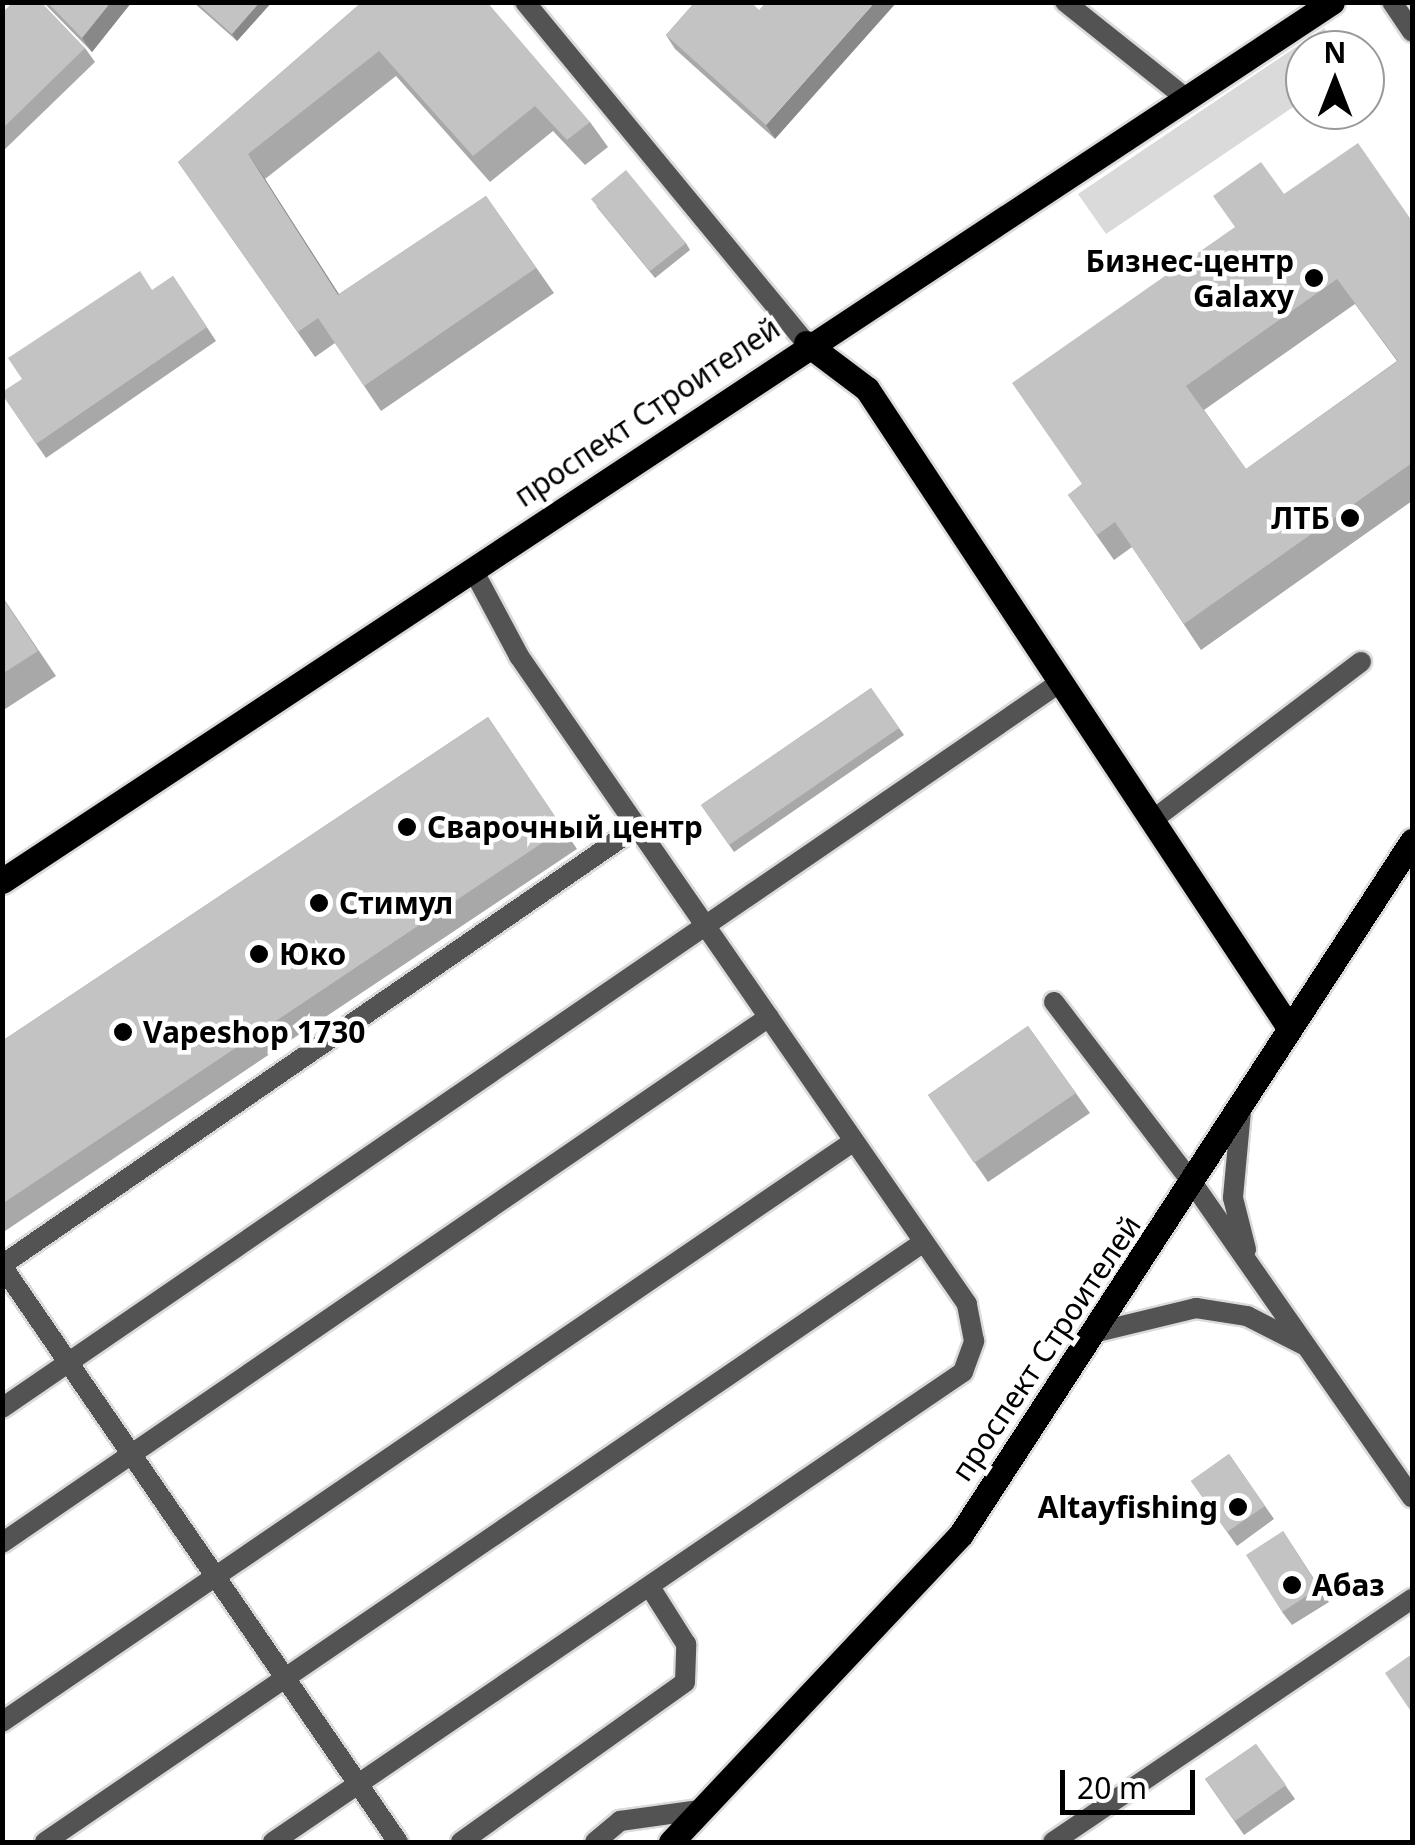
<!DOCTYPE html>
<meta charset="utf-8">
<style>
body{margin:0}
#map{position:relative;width:1415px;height:1845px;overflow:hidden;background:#fff;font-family:"Noto Sans",sans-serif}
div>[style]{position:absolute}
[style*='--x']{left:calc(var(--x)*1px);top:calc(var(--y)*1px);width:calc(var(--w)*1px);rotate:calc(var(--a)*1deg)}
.green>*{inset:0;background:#dadada}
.roads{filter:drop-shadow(2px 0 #dbdbdb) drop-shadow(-2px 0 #dbdbdb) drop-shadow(0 2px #dbdbdb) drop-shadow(0 -2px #dbdbdb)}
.service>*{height:20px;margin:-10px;padding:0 10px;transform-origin:10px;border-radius:10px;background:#535353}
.minor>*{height:20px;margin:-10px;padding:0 10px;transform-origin:10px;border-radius:10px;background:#535353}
.tertiary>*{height:20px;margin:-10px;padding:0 10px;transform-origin:10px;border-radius:10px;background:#535353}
.primary>*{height:25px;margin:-12.5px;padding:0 12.5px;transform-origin:12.5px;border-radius:12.5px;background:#000}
.wall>*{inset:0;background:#a8a8a8}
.shaded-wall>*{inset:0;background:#888}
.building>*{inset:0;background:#c3c3c3}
.dots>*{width:28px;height:28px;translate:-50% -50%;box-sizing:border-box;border:5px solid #fff;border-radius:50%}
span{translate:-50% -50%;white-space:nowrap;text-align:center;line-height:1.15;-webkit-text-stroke:9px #fff;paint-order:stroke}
.poi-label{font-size:30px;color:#000;font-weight:700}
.right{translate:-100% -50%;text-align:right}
.left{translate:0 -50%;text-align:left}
.street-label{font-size:30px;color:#000}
.frame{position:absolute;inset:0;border:5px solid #000;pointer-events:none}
.north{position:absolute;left:1285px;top:30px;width:100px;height:100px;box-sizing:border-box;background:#fff;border:2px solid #999;border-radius:50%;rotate:0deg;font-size:28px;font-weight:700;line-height:40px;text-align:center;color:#000}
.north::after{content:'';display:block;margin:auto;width:35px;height:45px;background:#000;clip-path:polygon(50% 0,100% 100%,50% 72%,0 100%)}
.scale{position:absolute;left:1060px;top:1770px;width:135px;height:45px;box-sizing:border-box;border:5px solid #000;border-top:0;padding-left:12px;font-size:30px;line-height:35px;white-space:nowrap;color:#000;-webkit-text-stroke:8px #fff;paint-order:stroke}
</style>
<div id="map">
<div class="green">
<div style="clip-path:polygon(1324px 28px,1339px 50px,1305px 50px,1305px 99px,1106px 234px,1078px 194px)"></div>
</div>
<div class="roads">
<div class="service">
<div style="--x:525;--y:2;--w:442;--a:50.5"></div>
<div style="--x:1065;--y:2;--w:156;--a:38.5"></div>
<div style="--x:1392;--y:2;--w:36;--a:56"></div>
<div style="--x:1154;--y:819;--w:260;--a:-37.2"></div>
<div style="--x:1054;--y:1002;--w:230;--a:52.6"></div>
<div style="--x:2;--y:1265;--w:771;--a:-34.6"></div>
<div style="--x:2;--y:1266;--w:699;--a:55.49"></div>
<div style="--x:2;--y:1408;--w:1285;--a:-34.44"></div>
<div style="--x:2;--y:1543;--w:930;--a:-34.44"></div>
<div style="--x:2;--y:1722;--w:1031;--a:-34.29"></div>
<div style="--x:45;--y:1842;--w:1064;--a:-34.32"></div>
<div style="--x:273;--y:1842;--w:835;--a:-34.26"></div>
<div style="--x:963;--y:1372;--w:33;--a:-70"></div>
<div style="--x:974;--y:1341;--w:38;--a:-101"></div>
<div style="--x:967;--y:1304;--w:788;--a:-124.66"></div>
<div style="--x:519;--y:656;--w:98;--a:-118.1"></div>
<div style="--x:461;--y:1842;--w:275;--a:-35.5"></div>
<div style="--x:685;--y:1682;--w:38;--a:-88"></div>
<div style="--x:686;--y:1644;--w:67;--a:-122.3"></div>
<div style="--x:595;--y:1842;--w:33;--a:-40"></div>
<div style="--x:620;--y:1821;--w:86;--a:-8"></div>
</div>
<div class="minor">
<div style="--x:1053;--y:1842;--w:434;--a:-34.1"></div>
</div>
<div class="tertiary">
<div style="--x:1241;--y:1111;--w:87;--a:95.3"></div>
<div style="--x:1233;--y:1198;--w:53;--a:75.7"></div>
<div style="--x:1194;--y:1185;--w:381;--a:55.1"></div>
<div style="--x:1097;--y:1332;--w:102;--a:-13.6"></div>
<div style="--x:1196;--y:1308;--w:52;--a:8.9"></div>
<div style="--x:1247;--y:1316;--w:64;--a:27"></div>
</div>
<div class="primary">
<div style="--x:806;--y:343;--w:76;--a:37"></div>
<div style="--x:867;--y:389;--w:764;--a:56.54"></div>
<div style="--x:2;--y:881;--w:1594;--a:-33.46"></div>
<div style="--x:671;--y:1842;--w:423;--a:-46.7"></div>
<div style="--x:961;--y:1534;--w:827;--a:-56.94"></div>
</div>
</div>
<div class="wall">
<div style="clip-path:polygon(43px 2px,130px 2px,131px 3px,92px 52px)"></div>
<div style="clip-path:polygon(193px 2px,272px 2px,237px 41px)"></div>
<div style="clip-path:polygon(362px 2px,590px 122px,608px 147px,585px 165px,553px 131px,490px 182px,396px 76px,265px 179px,339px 294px,486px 196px,554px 293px,381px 411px,335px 343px,315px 357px,178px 162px)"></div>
<div style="clip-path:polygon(695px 2px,775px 139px,675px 49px,666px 35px)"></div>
<div style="clip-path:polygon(2px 13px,85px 48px,95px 62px,2px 152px)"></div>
<div style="clip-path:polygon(evenodd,1284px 194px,1412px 221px,1412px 501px,1201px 650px,1132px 547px,1114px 560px,1068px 495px,1082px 484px,1284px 194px,1355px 304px,1397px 361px,1246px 469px,1204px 410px,1355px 304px)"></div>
<div style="clip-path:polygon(596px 206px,686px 243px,690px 250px,655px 278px)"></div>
<div style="clip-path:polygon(173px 276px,216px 341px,46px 458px,2px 394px)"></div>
<div style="clip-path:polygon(2px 596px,56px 676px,2px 711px)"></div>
<div style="clip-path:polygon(871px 688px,904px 735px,734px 852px,701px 805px)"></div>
<div style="clip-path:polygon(488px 717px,577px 849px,2px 1233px,2px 1041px)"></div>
<div style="clip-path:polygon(1028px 1026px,1090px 1113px,988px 1182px,928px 1095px)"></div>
<div style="clip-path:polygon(1229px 1454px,1274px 1519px,1237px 1546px,1191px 1481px)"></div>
<div style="clip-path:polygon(1283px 1531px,1329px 1602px,1292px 1625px,1282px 1612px)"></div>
<div style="clip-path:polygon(1256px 1744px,1295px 1799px,1244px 1835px,1205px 1779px)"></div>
</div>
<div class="shaded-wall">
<div style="clip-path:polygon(111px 2px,131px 3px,92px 52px,82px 38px)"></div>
<div style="clip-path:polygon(260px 2px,272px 2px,237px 41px,232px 34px)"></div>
<div style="clip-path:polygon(875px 2px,897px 2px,775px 139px,766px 125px)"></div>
<div style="clip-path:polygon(248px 154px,265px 179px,355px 320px,338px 295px)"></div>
</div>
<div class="building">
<div style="clip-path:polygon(13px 2px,41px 2px,85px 48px,2px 129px,2px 13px)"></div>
<div style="clip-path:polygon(47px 2px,111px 2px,82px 38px)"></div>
<div style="clip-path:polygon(196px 2px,260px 2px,232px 34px)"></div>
<div style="clip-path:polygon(362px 2px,487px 2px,590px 122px,567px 140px,535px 106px,473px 156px,379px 51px,248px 154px,338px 295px,486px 196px,536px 268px,364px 386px,318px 318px,298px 332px,178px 162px)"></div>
<div style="clip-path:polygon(695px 2px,751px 2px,759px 10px,766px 2px,875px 2px,766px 125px,666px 35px)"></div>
<div style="clip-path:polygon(evenodd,1358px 143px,1412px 221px,1412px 463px,1184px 624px,1115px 522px,1097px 535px,1068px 495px,1082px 484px,1012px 383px,1235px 227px,1213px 196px,1261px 162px,1284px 194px,1358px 143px,1337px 279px,1398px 361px,1246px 469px,1186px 386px,1337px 279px)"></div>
<div style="clip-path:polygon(626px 170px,686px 243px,650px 271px,591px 199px)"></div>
<div style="clip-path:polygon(140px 271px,152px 290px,173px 276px,207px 327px,36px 444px,2px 394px,2px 392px,22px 379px,8px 358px)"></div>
<div style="clip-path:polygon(2px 597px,38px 651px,2px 674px)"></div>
<div style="clip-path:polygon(871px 688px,899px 728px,729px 845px,701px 805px)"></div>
<div style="clip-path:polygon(488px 717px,563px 829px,2px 1204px,2px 1041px)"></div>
<div style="clip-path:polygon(1028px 1026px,1076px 1093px,974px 1163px,928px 1095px)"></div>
<div style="clip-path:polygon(1229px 1454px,1265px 1506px,1227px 1532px,1191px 1481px)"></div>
<div style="clip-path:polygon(1283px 1531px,1319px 1588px,1282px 1612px,1246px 1555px)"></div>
<div style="clip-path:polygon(1412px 1654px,1412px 1713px,1385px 1673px)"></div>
<div style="clip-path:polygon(1256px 1744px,1286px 1785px,1235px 1821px,1205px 1779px)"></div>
</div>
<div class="dots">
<div style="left:1314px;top:278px;background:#000"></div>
<div style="left:1350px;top:518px;background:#000"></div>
<div style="left:407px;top:827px;background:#000"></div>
<div style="left:319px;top:903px;background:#000"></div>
<div style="left:259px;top:954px;background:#000"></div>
<div style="left:123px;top:1032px;background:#000"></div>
<div style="left:1238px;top:1507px;background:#000"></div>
<div style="left:1292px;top:1585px;background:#000"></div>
</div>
<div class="poi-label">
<span class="right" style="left:1294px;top:278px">Бизнес-центр<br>Galaxy</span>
<span class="right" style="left:1330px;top:518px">ЛТБ</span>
<span class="left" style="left:427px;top:827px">Сварочный центр</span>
<span class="left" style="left:339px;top:903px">Стимул</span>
<span class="left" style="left:279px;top:954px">Юко</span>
<span class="left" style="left:143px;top:1032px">Vapeshop 1730</span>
<span class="right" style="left:1218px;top:1507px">Altayfishing</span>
<span class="left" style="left:1312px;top:1585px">Абаз</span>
</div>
<div class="street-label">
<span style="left:647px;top:412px;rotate:-34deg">проспект Строителей</span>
<span style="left:1046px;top:1348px;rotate:-56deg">проспект Строителей</span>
</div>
<div class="frame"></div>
<div class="north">N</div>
<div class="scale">20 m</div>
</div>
